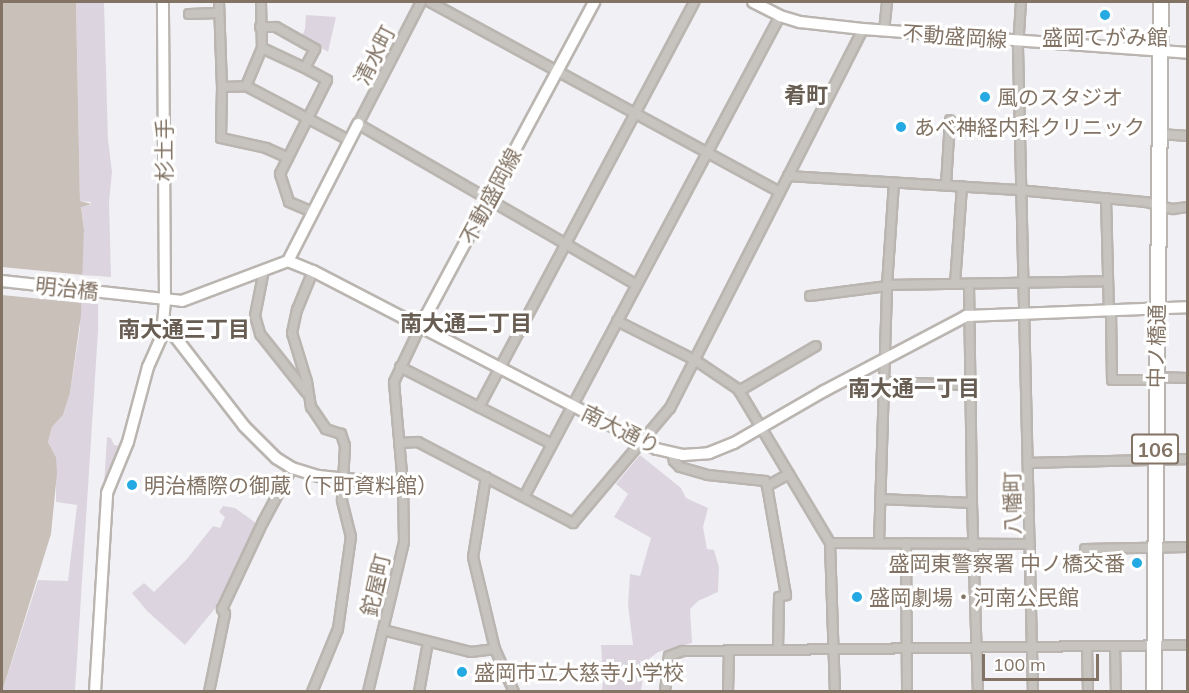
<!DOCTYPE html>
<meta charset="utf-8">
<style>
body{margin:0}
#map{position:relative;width:1189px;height:693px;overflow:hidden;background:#f1f1f5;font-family:Mulish,"Noto Sans JP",sans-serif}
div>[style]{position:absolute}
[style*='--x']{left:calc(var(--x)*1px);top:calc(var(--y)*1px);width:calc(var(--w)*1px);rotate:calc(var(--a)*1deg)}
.green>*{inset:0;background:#dcd5df}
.water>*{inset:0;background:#cac0ba}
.pier>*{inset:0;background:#f1f1f5}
.roads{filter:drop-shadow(2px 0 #bab5b0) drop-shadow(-2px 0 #bab5b0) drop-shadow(0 2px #bab5b0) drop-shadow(0 -2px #bab5b0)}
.street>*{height:8px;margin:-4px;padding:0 4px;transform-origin:4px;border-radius:4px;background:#c7c4c0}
.secondary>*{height:10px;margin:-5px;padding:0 5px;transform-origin:5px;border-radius:5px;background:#fff}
.highway>*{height:14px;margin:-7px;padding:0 7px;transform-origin:7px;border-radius:7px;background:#fff}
.dots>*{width:16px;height:16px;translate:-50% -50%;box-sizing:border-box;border:3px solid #fff;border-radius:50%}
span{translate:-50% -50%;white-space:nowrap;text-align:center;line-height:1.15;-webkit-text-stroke:6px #fff;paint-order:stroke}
.shield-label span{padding:2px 4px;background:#fff;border:2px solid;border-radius:4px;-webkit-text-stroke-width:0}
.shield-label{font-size:20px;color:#827364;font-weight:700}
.street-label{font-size:21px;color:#827364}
.poi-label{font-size:21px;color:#827364}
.left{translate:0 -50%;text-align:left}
.right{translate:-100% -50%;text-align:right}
.neighbourhood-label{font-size:22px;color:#675d52;font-weight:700}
.frame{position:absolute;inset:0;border:3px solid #827364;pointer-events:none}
.scale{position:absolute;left:982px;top:654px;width:117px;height:27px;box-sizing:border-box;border:3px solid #827364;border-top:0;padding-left:8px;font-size:18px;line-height:21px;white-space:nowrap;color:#827364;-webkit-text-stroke:4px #fff;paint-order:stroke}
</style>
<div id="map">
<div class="green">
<div style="clip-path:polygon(76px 2px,104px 2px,108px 139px,112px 172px,109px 202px,111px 277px,81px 275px,84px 230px,81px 206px,91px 205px,91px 202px,80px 201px)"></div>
<div style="clip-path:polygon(306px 15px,336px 17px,328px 52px,302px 36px,305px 29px)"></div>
<div style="clip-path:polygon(80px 302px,98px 304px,98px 331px,75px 691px,2px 692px,38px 580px,68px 581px,77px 505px,56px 502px,56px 457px,48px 442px,52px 427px,63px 415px,70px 393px,80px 328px)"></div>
<div style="clip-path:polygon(107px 437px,111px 438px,114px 445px,122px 446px,107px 485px,104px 485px)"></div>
<div style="clip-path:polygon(640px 455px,681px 488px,686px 498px,708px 508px,703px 527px,707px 549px,714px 550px,719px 567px,718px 592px,698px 601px,690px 609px,692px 643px,658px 652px,649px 659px,644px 670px,641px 691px,602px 691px,604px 666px,595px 664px,602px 661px,601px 645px,633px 645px,628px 605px,630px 574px,640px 576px,651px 538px,614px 517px,628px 494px,616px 484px)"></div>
<div style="clip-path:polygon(223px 506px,235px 508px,256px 523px,217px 606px,185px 645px,147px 611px,132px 593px,144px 583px,154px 592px,186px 560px,213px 526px,220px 528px,225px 517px,219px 512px)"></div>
</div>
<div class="water">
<div style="clip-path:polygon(2px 2px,76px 2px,80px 201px,92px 204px,81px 207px,84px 230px,81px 315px,70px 393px,63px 415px,52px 427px,48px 442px,56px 457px,57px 473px,51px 534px,2px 692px)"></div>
</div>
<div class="pier">
<div style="clip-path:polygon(2px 267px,84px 275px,83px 303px,2px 295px)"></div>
</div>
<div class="roads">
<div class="street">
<div style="--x:219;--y:2;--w:85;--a:88"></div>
<div style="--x:222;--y:87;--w:24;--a:-2"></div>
<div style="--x:261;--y:2;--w:46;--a:88.8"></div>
<div style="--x:262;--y:48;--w:41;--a:112.8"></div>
<div style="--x:246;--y:86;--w:116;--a:27.7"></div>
<div style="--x:421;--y:2;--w:137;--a:117.3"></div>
<div style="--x:358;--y:124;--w:320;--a:30"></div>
<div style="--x:430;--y:2;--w:398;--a:28.5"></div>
<div style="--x:1021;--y:2;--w:46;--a:93.7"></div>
<div style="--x:1018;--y:48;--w:644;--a:88.67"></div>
<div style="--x:189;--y:14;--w:30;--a:-2"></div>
<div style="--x:260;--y:27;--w:16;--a:0"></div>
<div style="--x:276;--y:27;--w:45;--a:29.4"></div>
<div style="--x:315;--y:49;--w:21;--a:118"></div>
<div style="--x:305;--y:68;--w:25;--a:29"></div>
<div style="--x:327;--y:80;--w:105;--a:116.6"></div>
<div style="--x:280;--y:174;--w:29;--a:72"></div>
<div style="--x:289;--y:202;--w:25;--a:23"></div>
<div style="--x:884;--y:31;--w:29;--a:-84"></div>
<div style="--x:262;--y:48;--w:47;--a:24.9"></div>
<div style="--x:222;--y:87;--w:51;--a:91.1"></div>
<div style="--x:221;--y:138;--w:46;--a:12.5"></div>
<div style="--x:266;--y:148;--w:24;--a:24"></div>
<div style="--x:1160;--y:134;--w:28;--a:4"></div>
<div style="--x:788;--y:176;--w:230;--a:3.5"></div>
<div style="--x:1018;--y:190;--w:129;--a:5.4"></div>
<div style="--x:1146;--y:202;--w:28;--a:15"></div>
<div style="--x:1173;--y:209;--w:15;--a:-8"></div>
<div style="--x:946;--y:185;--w:65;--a:-86.5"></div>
<div style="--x:1106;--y:198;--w:112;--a:88.5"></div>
<div style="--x:264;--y:270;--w:47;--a:101.1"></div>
<div style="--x:255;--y:316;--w:19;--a:74"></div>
<div style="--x:260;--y:334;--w:75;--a:51.5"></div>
<div style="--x:955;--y:284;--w:98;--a:-85.9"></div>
<div style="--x:969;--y:284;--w:219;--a:89.2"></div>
<div style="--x:972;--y:503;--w:189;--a:88.2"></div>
<div style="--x:887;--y:285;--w:221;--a:-1"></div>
<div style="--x:810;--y:296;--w:78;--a:-7.4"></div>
<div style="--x:1111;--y:310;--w:70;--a:89.2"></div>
<div style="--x:1112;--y:380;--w:44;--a:0"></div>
<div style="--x:617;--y:321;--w:87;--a:26.6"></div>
<div style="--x:695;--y:360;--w:52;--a:34"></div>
<div style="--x:738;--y:389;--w:179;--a:59.1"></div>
<div style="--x:830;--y:543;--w:149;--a:88.1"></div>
<div style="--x:400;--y:367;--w:170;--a:26.9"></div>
<div style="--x:1156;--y:377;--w:32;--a:2"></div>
<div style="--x:885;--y:382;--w:85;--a:2"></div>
<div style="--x:739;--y:391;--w:89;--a:-30.3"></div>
<div style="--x:479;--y:407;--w:459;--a:-62"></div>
<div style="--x:399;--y:443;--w:19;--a:-3"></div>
<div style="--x:418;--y:442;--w:175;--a:27.6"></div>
<div style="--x:573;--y:523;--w:150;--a:-49.9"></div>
<div style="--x:670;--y:408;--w:425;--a:-63"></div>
<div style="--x:672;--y:453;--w:8;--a:76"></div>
<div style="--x:674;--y:461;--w:8;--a:45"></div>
<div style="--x:680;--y:467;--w:29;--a:16"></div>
<div style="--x:708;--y:475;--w:57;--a:6"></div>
<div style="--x:765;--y:481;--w:5;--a:68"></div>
<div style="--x:767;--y:486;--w:25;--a:-29"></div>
<div style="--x:1029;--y:463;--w:159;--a:-1.4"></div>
<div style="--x:486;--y:477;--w:81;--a:99.2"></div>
<div style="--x:473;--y:557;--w:95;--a:76.6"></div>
<div style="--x:495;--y:649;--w:47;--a:66.2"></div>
<div style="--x:767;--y:486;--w:111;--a:80.1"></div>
<div style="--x:786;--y:595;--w:7;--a:164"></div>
<div style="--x:779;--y:597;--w:53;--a:91.1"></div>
<div style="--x:524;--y:497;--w:545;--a:-61.98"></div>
<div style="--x:880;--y:499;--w:92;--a:2.5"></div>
<div style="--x:830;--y:543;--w:200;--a:0.3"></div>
<div style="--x:879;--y:543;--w:258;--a:-88.2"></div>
<div style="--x:887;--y:285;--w:102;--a:-86.1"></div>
<div style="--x:906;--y:543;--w:149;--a:89.6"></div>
<div style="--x:1085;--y:549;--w:103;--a:-1.1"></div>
<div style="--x:383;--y:630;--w:91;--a:14"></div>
<div style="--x:471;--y:652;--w:24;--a:-7"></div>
<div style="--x:1115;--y:646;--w:46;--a:88.8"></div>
<div style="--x:1087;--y:647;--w:45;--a:88.7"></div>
<div style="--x:209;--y:692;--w:80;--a:-78.4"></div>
<div style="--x:225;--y:614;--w:6;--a:-121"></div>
<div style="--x:222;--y:609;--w:96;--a:-64.8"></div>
<div style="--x:263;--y:522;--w:61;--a:-61.8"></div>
<div style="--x:312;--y:692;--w:68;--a:-67.6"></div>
<div style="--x:338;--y:629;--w:93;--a:-82"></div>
<div style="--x:351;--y:537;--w:38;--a:-104"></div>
<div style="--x:342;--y:500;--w:54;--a:-86.8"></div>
<div style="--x:345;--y:446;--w:13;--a:-108"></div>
<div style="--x:341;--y:434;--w:16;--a:-162"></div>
<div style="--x:326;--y:429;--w:27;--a:-124"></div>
<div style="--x:311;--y:407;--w:25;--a:-99"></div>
<div style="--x:307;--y:382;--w:51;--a:-107"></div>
<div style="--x:292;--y:333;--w:24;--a:-78"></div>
<div style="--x:297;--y:310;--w:42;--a:-67.7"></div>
<div style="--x:368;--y:692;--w:154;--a:-76.5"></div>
<div style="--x:404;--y:542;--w:57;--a:-91"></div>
<div style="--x:403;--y:485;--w:103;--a:-95"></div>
<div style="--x:394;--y:382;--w:61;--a:-64.7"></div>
<div style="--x:419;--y:692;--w:51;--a:-79.8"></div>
<div style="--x:665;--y:692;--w:36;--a:-84"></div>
<div style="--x:669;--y:656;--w:15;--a:-20"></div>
<div style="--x:683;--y:651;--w:505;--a:-0.68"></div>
<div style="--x:728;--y:692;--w:42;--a:-88.6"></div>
</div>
<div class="secondary">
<div style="--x:753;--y:2;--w:30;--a:27"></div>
<div style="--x:780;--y:16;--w:21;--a:17"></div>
<div style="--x:800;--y:22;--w:63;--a:6.3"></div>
<div style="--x:863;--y:29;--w:326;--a:4.2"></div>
<div style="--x:288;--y:261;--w:154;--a:-62.9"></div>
<div style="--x:2;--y:281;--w:181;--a:6.3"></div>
<div style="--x:182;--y:301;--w:113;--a:-20.7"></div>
<div style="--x:288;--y:261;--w:27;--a:22"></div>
<div style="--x:313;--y:271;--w:387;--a:27.4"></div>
<div style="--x:657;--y:449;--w:27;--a:13"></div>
<div style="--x:683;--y:455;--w:26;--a:-4"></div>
<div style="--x:709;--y:453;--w:27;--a:-22"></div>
<div style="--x:734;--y:443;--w:104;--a:-30"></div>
<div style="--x:824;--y:391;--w:161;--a:-27.8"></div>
<div style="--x:966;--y:316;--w:222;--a:-2.3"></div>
<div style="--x:420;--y:327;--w:369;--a:-61.8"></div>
<div style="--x:173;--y:334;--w:116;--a:52.3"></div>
<div style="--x:244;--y:426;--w:45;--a:45"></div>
<div style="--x:276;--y:458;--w:19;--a:32"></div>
<div style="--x:292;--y:468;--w:28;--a:17"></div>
<div style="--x:319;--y:476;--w:84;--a:6.1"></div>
<div style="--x:95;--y:692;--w:199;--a:-86.5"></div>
<div style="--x:107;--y:493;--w:55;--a:-67.6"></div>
<div style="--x:128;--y:442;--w:78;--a:-75.1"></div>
<div style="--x:148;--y:367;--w:35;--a:-66"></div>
<div style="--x:162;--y:335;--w:36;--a:-85"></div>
<div style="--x:165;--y:299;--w:297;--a:-90.4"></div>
</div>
<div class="highway">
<div style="--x:1154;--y:692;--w:690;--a:-89.42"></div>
</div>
</div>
<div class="dots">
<div style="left:1105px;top:15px;background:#24a9e2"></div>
<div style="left:985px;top:97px;background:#24a9e2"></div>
<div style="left:901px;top:127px;background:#24a9e2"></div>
<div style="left:132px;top:485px;background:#24a9e2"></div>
<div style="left:1137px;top:563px;background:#24a9e2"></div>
<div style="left:857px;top:597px;background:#24a9e2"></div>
<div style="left:462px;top:672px;background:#24a9e2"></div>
</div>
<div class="shield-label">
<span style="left:1155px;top:449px">106</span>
</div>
<div class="street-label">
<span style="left:955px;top:36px;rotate:4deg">不動盛岡線</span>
<span style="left:374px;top:55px;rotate:-63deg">清水町</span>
<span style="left:164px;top:150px;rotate:-90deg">杉土手</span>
<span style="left:490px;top:196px;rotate:-62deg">不動盛岡線</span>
<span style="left:67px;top:288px;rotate:6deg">明治橋</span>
<span style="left:1156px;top:346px;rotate:-89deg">中ノ橋通</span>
<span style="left:621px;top:429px;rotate:26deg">南大通り</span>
<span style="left:1012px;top:503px;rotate:-91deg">八幡町</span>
<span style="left:375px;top:585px;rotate:-77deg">鉈屋町</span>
</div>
<div class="poi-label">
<span style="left:1105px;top:37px">盛岡てがみ館</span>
<span class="left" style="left:997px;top:97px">風のスタジオ</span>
<span class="left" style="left:914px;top:127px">あべ神経内科クリニック</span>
<span class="left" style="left:144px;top:485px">明治橋際の御蔵（下町資料館）</span>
<span class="right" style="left:1125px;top:563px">盛岡東警察署 中ノ橋交番</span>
<span class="left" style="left:869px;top:597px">盛岡劇場・河南公民館</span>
<span class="left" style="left:474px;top:672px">盛岡市立大慈寺小学校</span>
</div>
<div class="neighbourhood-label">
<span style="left:806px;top:96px">肴町</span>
<span style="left:466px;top:324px">南大通二丁目</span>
<span style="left:184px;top:330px">南大通三丁目</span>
<span style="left:914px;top:389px">南大通一丁目</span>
</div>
<div class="frame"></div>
<div class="scale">100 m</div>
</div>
